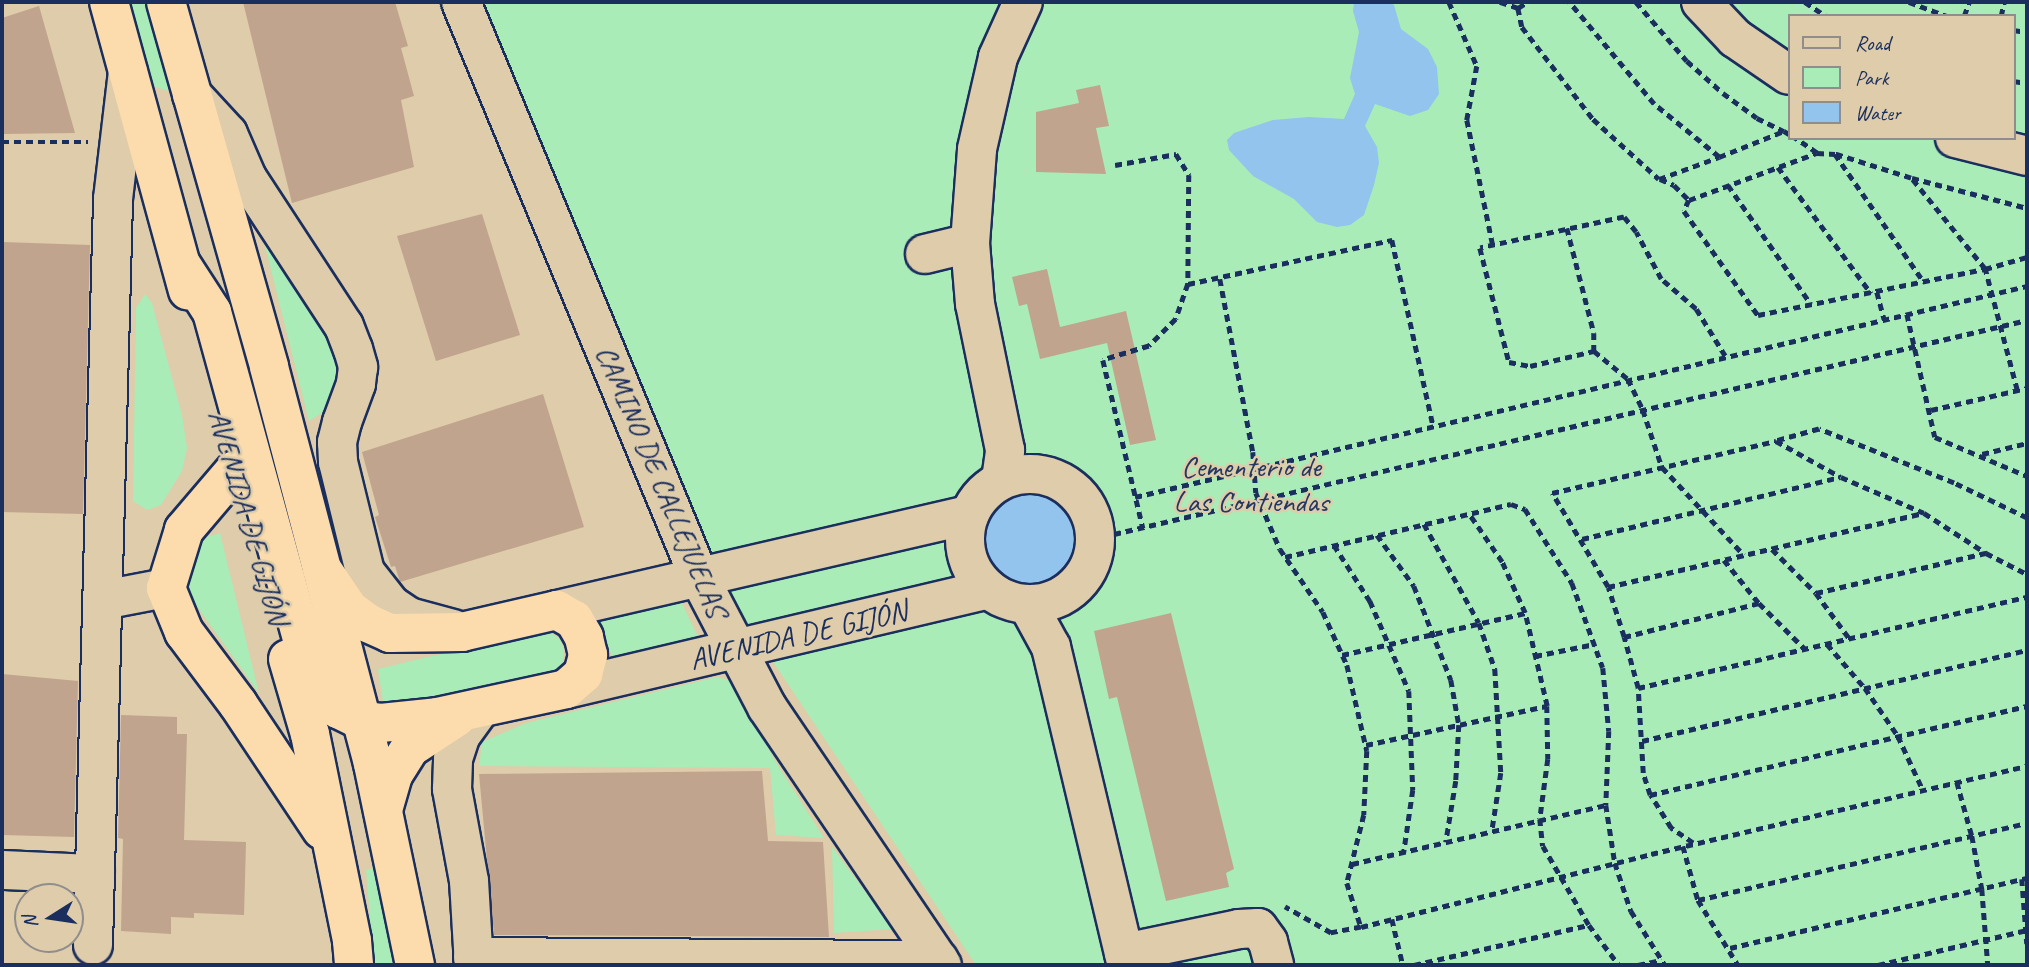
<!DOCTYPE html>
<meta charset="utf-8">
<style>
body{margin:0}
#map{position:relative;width:2029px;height:967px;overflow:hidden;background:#deccaa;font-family:Caveat,sans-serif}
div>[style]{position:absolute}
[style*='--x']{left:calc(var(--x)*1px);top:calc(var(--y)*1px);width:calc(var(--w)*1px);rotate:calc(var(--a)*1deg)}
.green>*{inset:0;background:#a9ecb7}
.water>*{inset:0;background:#92c4ee}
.round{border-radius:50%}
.building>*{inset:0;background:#c0a48d}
.path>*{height:4.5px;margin-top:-2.25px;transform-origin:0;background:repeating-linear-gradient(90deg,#1b2f5e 0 7px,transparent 0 12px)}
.roads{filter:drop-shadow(2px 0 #1b2f5e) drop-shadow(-2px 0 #1b2f5e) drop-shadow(0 2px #1b2f5e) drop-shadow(0 -2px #1b2f5e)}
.minor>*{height:38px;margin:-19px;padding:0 19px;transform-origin:19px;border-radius:19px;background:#deccaa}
.minor>.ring{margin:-19px;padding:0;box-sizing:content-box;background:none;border:38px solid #deccaa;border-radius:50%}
.highway>*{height:38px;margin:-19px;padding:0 19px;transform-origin:19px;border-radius:19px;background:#fcdcac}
span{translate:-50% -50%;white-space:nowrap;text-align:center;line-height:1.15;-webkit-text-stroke:5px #deccaa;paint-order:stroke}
.park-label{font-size:30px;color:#223862}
.street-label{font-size:30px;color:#1b2f5e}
.frame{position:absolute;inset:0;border:4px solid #1b2f5e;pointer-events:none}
.legend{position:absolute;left:1788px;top:14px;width:228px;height:126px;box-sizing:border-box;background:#deccaa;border:2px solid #908d8c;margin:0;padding:9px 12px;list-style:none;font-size:21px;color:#1b2f5e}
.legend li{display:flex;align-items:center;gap:14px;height:35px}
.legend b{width:35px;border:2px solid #908d8c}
.north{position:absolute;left:14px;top:883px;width:70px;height:70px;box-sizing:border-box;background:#deccaa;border:2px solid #908d8c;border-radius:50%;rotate:258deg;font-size:19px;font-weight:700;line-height:28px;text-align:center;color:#1b2f5e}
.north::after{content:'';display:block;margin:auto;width:24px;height:32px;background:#1b2f5e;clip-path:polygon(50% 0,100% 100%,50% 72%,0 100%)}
</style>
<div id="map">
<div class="green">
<div style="clip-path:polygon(125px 2px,148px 2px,173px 92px,155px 87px)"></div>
<div style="clip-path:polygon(evenodd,474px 2px,2027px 2px,2027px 965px,976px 965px,735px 605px,577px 268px,474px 2px,1789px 16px,2013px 16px,2013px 138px,1789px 138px,1789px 16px)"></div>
<div style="clip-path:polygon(263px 238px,334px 333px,347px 369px,328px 409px,309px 421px)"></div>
<div style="clip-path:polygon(145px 294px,152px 303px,182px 415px,187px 448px,182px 471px,161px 505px,147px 510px,133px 501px,136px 308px)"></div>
<div style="clip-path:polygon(220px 533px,259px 693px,191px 598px,188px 582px,196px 550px,207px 537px)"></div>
<div style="clip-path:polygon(678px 595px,700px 641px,613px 659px,597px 615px)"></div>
<div style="clip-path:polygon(545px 629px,560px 639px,564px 650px,562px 666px,553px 676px,385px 715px,378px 669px)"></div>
<div style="clip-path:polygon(717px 677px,732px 681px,777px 764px,824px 838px,776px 835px,770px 768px,479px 766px,482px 742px,526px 723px)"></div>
<div style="clip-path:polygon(832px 847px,893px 929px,834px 933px)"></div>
<div style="clip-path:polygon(378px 867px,394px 965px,374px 965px,366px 870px)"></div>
</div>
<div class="water">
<div style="clip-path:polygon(1354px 2px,1390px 2px,1394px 5px,1401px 29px,1428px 49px,1437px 67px,1439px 94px,1428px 110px,1410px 116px,1375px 104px,1365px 126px,1377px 147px,1379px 163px,1374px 185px,1364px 215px,1350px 225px,1337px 227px,1317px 222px,1294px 199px,1253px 176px,1229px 150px,1227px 140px,1234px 133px,1273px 120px,1309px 117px,1344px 119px,1355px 94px,1350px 78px,1359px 32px,1353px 11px)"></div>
<div class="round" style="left:981px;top:492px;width:94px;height:94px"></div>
</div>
<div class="building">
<div style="clip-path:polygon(243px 2px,395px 2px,408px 46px,401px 48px,414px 96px,401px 100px,414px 167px,292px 203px)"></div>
<div style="clip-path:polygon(39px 6px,75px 133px,2px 134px,2px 18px)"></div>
<div style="clip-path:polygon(1100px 85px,1109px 126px,1096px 128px,1106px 174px,1036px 172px,1036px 112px,1079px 103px,1076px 90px)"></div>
<div style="clip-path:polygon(482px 214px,520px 335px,436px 361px,397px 236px)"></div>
<div style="clip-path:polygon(2px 242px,90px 245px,83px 514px,2px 512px)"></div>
<div style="clip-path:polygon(1047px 269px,1060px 327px,1126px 311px,1156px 440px,1130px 445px,1107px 343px,1040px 359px,1027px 304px,1019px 306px,1012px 277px)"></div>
<div style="clip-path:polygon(543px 394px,584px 527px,400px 582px,395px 566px,391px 567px,375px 517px,379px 515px,362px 452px)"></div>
<div style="clip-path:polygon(1171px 613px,1234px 869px,1226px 873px,1229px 887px,1166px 901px,1117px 697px,1109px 699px,1094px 631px)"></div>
<div style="clip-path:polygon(2px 674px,78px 681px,74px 837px,2px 835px)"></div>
<div style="clip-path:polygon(121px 715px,177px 717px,177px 734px,187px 734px,184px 840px,246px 842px,244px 915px,194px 913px,194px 918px,171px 917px,171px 934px,121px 931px,123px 839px,118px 838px)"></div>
<div style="clip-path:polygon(762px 771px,768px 841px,823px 842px,829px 937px,494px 935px,479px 774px)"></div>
</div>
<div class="path">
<div style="--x:1449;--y:2;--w:70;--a:66.4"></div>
<div style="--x:1477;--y:66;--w:55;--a:100.5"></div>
<div style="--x:1467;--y:120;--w:128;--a:78.3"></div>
<div style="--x:1500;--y:2;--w:19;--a:18"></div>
<div style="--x:1518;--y:8;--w:11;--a:-34"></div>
<div style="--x:1636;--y:2;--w:78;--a:49.2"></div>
<div style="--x:1687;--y:61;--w:48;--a:41.6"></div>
<div style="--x:1723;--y:93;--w:42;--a:36.3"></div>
<div style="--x:1757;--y:118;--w:30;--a:26"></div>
<div style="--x:1805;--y:2;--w:25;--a:34"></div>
<div style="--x:1909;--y:2;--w:40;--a:20.2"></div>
<div style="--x:1518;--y:8;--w:19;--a:78"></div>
<div style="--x:1522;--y:27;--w:116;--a:52.3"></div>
<div style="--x:1593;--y:119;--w:89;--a:42.3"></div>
<div style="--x:1659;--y:179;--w:64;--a:-20.1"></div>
<div style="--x:1719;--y:157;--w:84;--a:-140.8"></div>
<div style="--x:1654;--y:104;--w:133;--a:-129.8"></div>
<div style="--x:1964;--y:16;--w:15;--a:-70"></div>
<div style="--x:2001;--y:16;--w:14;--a:-78"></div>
<div style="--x:2013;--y:30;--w:14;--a:8"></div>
<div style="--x:2013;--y:81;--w:14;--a:8"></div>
<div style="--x:2;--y:142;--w:86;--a:0"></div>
<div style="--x:1817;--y:153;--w:18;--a:3"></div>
<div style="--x:1835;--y:154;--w:156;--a:55.2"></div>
<div style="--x:1719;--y:157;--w:70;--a:-21.8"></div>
<div style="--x:1784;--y:131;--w:6;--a:31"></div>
<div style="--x:1115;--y:165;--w:62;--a:-10.2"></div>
<div style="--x:1176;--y:154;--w:25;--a:58"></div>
<div style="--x:1189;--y:175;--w:109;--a:90.5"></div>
<div style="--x:1188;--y:284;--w:37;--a:109"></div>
<div style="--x:1176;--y:319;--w:38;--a:135"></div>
<div style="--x:1149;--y:346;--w:48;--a:163.1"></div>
<div style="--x:1103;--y:360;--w:173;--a:76.6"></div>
<div style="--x:1778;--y:167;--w:157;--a:53.6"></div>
<div style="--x:1912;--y:178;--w:119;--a:14.6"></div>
<div style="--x:1660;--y:179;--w:15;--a:23"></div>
<div style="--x:1674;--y:185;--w:21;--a:45"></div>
<div style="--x:1689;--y:200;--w:136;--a:-20.2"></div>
<div style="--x:1817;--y:153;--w:27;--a:-146"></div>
<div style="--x:1728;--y:185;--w:145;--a:55.1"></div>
<div style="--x:1689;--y:200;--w:12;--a:114"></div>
<div style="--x:1684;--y:211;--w:128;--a:54.6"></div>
<div style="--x:1758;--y:315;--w:232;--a:-11.5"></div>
<div style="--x:1985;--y:269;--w:117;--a:-129.1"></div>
<div style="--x:1911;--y:178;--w:80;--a:-162.5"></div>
<div style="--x:1567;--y:228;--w:108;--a:75.6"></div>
<div style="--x:1594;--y:333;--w:18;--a:90"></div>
<div style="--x:1220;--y:279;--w:176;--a:79.2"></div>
<div style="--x:1253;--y:452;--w:41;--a:85.8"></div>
<div style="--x:1256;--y:493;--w:61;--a:66.8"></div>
<div style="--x:1280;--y:549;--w:76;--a:55.7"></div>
<div style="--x:1323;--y:612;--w:58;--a:65.6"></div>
<div style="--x:1347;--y:665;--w:88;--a:76.9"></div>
<div style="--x:1367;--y:751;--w:64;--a:92.7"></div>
<div style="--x:1364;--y:815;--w:70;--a:104"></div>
<div style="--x:1347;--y:883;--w:46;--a:72.3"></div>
<div style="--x:1361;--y:927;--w:31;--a:169"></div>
<div style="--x:1331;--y:933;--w:53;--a:-150.5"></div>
<div style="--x:1188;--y:284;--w:209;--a:-12.2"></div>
<div style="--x:1392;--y:240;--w:189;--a:77.5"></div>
<div style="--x:1877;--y:292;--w:28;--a:75"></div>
<div style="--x:1907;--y:314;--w:126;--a:77.2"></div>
<div style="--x:1935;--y:437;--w:100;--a:23"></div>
<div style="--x:1725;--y:356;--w:55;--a:-121.7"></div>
<div style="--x:1696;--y:309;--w:46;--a:-139.4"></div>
<div style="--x:1661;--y:279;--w:53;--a:-118"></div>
<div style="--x:1636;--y:232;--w:19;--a:-129"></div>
<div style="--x:1624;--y:217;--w:147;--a:167.9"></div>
<div style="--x:1480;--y:248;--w:118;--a:75.7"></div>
<div style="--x:1509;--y:362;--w:21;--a:11"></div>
<div style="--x:1530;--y:366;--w:66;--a:-13.2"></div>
<div style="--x:1594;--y:351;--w:44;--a:39.5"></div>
<div style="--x:1628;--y:379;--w:34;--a:64"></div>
<div style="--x:1643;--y:410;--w:60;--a:71.6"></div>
<div style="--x:1662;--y:467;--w:120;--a:47"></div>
<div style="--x:2017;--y:390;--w:125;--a:-104.8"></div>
<div style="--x:1985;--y:269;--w:44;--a:-15.9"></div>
<div style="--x:1931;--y:410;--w:98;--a:-12.9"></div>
<div style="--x:1982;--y:454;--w:46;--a:-13.7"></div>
<div style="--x:1135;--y:497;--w:917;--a:-13.31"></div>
<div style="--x:2027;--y:518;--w:81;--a:-154.4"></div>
<div style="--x:1954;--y:483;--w:145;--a:-158.2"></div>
<div style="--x:1819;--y:429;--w:45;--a:164.4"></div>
<div style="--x:1776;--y:441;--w:74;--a:29"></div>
<div style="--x:1841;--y:477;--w:90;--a:23.4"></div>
<div style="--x:1924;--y:513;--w:74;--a:32.8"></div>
<div style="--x:1986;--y:553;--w:46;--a:27.1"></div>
<div style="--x:1424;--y:524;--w:113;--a:60.9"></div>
<div style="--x:1479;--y:623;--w:49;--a:70.8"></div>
<div style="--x:1495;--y:669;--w:104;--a:86.7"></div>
<div style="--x:1501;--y:773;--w:59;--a:98.8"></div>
<div style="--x:1377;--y:535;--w:63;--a:54"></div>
<div style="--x:1414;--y:586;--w:101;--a:68.5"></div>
<div style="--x:1451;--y:680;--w:46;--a:79.9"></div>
<div style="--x:1459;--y:725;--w:56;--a:93.1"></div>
<div style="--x:1456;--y:781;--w:62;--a:99.3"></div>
<div style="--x:1582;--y:539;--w:265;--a:-13.5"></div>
<div style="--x:1334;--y:545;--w:67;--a:57.3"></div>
<div style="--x:1370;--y:601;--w:98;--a:66.6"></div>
<div style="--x:1409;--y:691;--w:99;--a:87.7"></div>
<div style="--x:1413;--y:790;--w:63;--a:98.3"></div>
<div style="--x:1772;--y:549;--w:62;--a:45"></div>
<div style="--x:1816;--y:593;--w:56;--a:53.7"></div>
<div style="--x:1285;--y:557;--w:232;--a:-13.2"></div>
<div style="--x:1511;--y:504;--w:15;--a:20"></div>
<div style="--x:1525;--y:509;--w:88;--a:57.6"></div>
<div style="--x:1572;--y:583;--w:90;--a:70"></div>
<div style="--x:1603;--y:668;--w:63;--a:84.6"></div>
<div style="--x:1609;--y:731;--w:74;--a:92.3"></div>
<div style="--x:1606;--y:805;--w:59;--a:81.2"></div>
<div style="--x:1615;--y:863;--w:51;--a:71.6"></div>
<div style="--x:1631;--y:911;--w:64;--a:57.8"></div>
<div style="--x:1724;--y:560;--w:55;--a:50.9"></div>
<div style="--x:1608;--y:587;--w:325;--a:-13.2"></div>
<div style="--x:1816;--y:593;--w:174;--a:-13.3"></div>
<div style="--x:1069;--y:612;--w:28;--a:-39"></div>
<div style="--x:1091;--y:594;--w:31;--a:-59"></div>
<div style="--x:1107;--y:567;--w:34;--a:-78"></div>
<div style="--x:1114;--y:534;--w:938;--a:-13.19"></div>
<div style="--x:1624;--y:637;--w:139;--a:-14.1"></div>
<div style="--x:1759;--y:603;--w:65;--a:45"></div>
<div style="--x:1827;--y:644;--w:58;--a:49.2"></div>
<div style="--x:1865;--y:688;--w:58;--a:55.5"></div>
<div style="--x:1898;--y:736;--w:60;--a:65.2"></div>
<div style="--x:1342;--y:655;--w:188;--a:-12.9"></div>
<div style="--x:1535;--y:656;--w:61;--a:-11.3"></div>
<div style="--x:1638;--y:688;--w:400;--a:-13.2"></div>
<div style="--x:1547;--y:706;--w:53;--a:88.9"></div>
<div style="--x:1548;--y:759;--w:61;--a:97.6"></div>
<div style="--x:1540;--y:819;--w:27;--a:84"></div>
<div style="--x:1543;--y:846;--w:91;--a:59.8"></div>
<div style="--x:1589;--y:925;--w:50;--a:53.1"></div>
<div style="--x:1642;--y:741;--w:396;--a:-13.3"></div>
<div style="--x:1366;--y:745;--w:185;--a:-12.2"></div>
<div style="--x:1547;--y:706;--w:96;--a:-103.3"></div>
<div style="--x:1525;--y:613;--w:56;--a:-114.3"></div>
<div style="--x:1502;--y:562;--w:58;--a:-124.5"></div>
<div style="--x:1957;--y:782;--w:56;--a:74.5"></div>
<div style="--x:1972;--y:836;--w:54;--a:79.3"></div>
<div style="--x:1982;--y:889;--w:76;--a:85.5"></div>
<div style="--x:1650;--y:795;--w:387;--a:-13.3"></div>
<div style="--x:1693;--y:843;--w:27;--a:-146"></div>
<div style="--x:1671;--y:828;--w:39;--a:-122"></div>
<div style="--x:1650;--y:795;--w:23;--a:-108"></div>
<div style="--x:1643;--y:773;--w:85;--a:-93.4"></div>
<div style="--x:1638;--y:688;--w:53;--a:-105.4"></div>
<div style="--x:1624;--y:637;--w:52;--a:-107.7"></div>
<div style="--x:1608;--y:587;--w:109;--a:-120.8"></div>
<div style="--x:1552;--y:493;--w:230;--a:-13.1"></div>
<div style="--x:1683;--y:846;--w:56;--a:74.5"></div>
<div style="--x:1698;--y:900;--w:76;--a:58.4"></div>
<div style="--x:1352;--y:864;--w:261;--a:-13.1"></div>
<div style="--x:2022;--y:879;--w:65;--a:85.6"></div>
<div style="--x:1698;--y:900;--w:338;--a:-13.2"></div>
<div style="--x:1392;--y:919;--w:47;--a:76.6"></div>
<div style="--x:1361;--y:927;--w:299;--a:-14.1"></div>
<div style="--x:1651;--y:854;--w:386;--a:-13.2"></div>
<div style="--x:1730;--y:948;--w:305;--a:-13.3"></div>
<div style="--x:1414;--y:965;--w:180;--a:-12.9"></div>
<div style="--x:1638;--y:965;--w:24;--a:-12"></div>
<div style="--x:1878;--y:965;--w:153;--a:-13.2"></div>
</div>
<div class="roads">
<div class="minor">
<div style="--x:461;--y:2;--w:622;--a:67.51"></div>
<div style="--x:699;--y:577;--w:147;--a:62.4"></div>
<div style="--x:767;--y:707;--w:312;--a:55.9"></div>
<div style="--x:1701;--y:2;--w:50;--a:46.6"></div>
<div style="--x:1735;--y:38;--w:65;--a:34.4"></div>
<div style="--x:192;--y:95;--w:53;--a:47.3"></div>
<div style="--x:228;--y:134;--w:48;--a:66.6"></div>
<div style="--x:247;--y:178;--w:177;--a:56.8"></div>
<div style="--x:344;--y:326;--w:25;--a:69"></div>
<div style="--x:353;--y:349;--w:19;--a:74"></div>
<div style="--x:358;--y:367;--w:17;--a:97"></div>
<div style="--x:356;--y:384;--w:40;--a:110.2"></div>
<div style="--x:342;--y:422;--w:21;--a:104"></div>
<div style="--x:337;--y:442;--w:20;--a:87"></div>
<div style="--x:338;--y:462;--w:113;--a:76.2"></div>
<div style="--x:365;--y:572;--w:42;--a:51.8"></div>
<div style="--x:391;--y:605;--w:22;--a:34"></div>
<div style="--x:409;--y:617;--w:46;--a:15.3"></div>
<div style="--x:1955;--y:138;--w:74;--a:14"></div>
<div style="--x:925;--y:254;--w:46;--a:-13.7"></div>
<div class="ring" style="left:965px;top:474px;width:92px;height:92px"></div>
<div style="--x:1001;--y:480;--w:30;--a:-82"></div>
<div style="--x:1005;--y:450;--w:149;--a:-101.6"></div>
<div style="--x:975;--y:304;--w:61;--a:-94.7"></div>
<div style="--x:970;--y:243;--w:94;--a:-85.7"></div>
<div style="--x:977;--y:149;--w:94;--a:-77.1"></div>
<div style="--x:998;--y:57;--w:60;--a:-65.6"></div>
<div style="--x:103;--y:600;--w:64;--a:-10.8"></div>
<div style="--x:1028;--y:605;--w:48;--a:61.3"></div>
<div style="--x:1051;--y:647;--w:327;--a:76.6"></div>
<div style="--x:557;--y:610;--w:423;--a:-13"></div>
<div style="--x:566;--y:689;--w:434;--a:-13.3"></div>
<div style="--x:2;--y:870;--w:93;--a:2.5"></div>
<div style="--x:93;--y:945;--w:746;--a:-88.46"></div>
<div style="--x:113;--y:199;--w:128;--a:-83.3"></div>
<div style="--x:1124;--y:953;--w:117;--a:-11.8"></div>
<div style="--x:1239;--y:929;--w:19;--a:-3"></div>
<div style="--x:1258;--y:928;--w:17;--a:54"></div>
<div style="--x:1268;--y:942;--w:24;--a:75"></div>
<div style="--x:473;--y:957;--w:466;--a:0.4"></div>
<div style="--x:474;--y:965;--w:84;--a:-93.4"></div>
<div style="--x:469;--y:881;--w:94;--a:-100.5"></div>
<div style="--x:452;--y:789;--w:30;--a:-88"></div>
<div style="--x:453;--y:759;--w:25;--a:-72"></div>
<div style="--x:461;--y:735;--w:32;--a:-54"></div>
</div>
<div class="highway">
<div style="--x:109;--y:2;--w:299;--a:74.7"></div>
<div style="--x:166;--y:2;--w:379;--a:74.2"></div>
<div style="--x:269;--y:367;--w:410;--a:75.3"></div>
<div style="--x:373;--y:764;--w:205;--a:78.2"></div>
<div style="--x:181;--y:264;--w:57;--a:57.1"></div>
<div style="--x:212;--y:312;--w:359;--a:74.6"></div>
<div style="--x:307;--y:658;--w:29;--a:70"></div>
<div style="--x:317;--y:685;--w:32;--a:49"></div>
<div style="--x:338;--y:709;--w:25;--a:26"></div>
<div style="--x:361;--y:720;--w:20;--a:9"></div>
<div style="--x:381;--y:723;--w:56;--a:-6.1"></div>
<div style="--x:437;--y:717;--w:132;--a:-12.2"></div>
<div style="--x:566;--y:689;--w:23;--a:-41"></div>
<div style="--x:583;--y:674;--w:20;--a:-75"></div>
<div style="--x:588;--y:655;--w:18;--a:-103"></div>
<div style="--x:584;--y:637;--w:20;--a:-120"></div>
<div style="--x:574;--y:620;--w:20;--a:-150"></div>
<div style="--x:557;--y:610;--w:98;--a:167"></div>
<div style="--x:462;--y:632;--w:72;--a:179.2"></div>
<div style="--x:390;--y:633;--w:24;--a:-156"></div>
<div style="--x:368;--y:623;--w:24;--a:-144"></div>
<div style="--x:349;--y:609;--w:48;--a:-124"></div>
<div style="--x:235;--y:470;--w:79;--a:130.4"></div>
<div style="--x:184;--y:530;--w:61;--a:107.2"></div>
<div style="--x:166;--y:588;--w:48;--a:67.8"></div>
<div style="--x:184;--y:632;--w:90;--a:53.1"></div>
<div style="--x:238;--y:704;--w:151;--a:56.3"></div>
<div style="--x:288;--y:659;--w:78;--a:73.7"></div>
<div style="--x:310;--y:734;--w:211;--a:78.5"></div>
<div style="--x:352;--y:941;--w:24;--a:85"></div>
<div style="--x:383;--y:810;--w:36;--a:-74"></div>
<div style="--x:393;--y:775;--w:32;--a:-58"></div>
<div style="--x:410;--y:748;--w:56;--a:-33.4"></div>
</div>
</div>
<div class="park-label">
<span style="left:1251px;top:483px">Cementerio de<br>Las Contiendas</span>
</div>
<div class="street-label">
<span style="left:662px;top:481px;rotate:67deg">CAMINO DE CALLEJUELAS</span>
<span style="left:249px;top:517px;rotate:74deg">AVENIDA DE GIJÓN</span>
<span style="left:798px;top:635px;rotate:-13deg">AVENIDA DE GIJÓN</span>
</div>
<div class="frame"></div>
<ul class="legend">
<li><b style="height:9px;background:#deccaa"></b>Road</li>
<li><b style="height:19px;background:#a9ecb7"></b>Park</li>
<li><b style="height:19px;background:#92c4ee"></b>Water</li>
</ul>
<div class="north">N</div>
</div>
